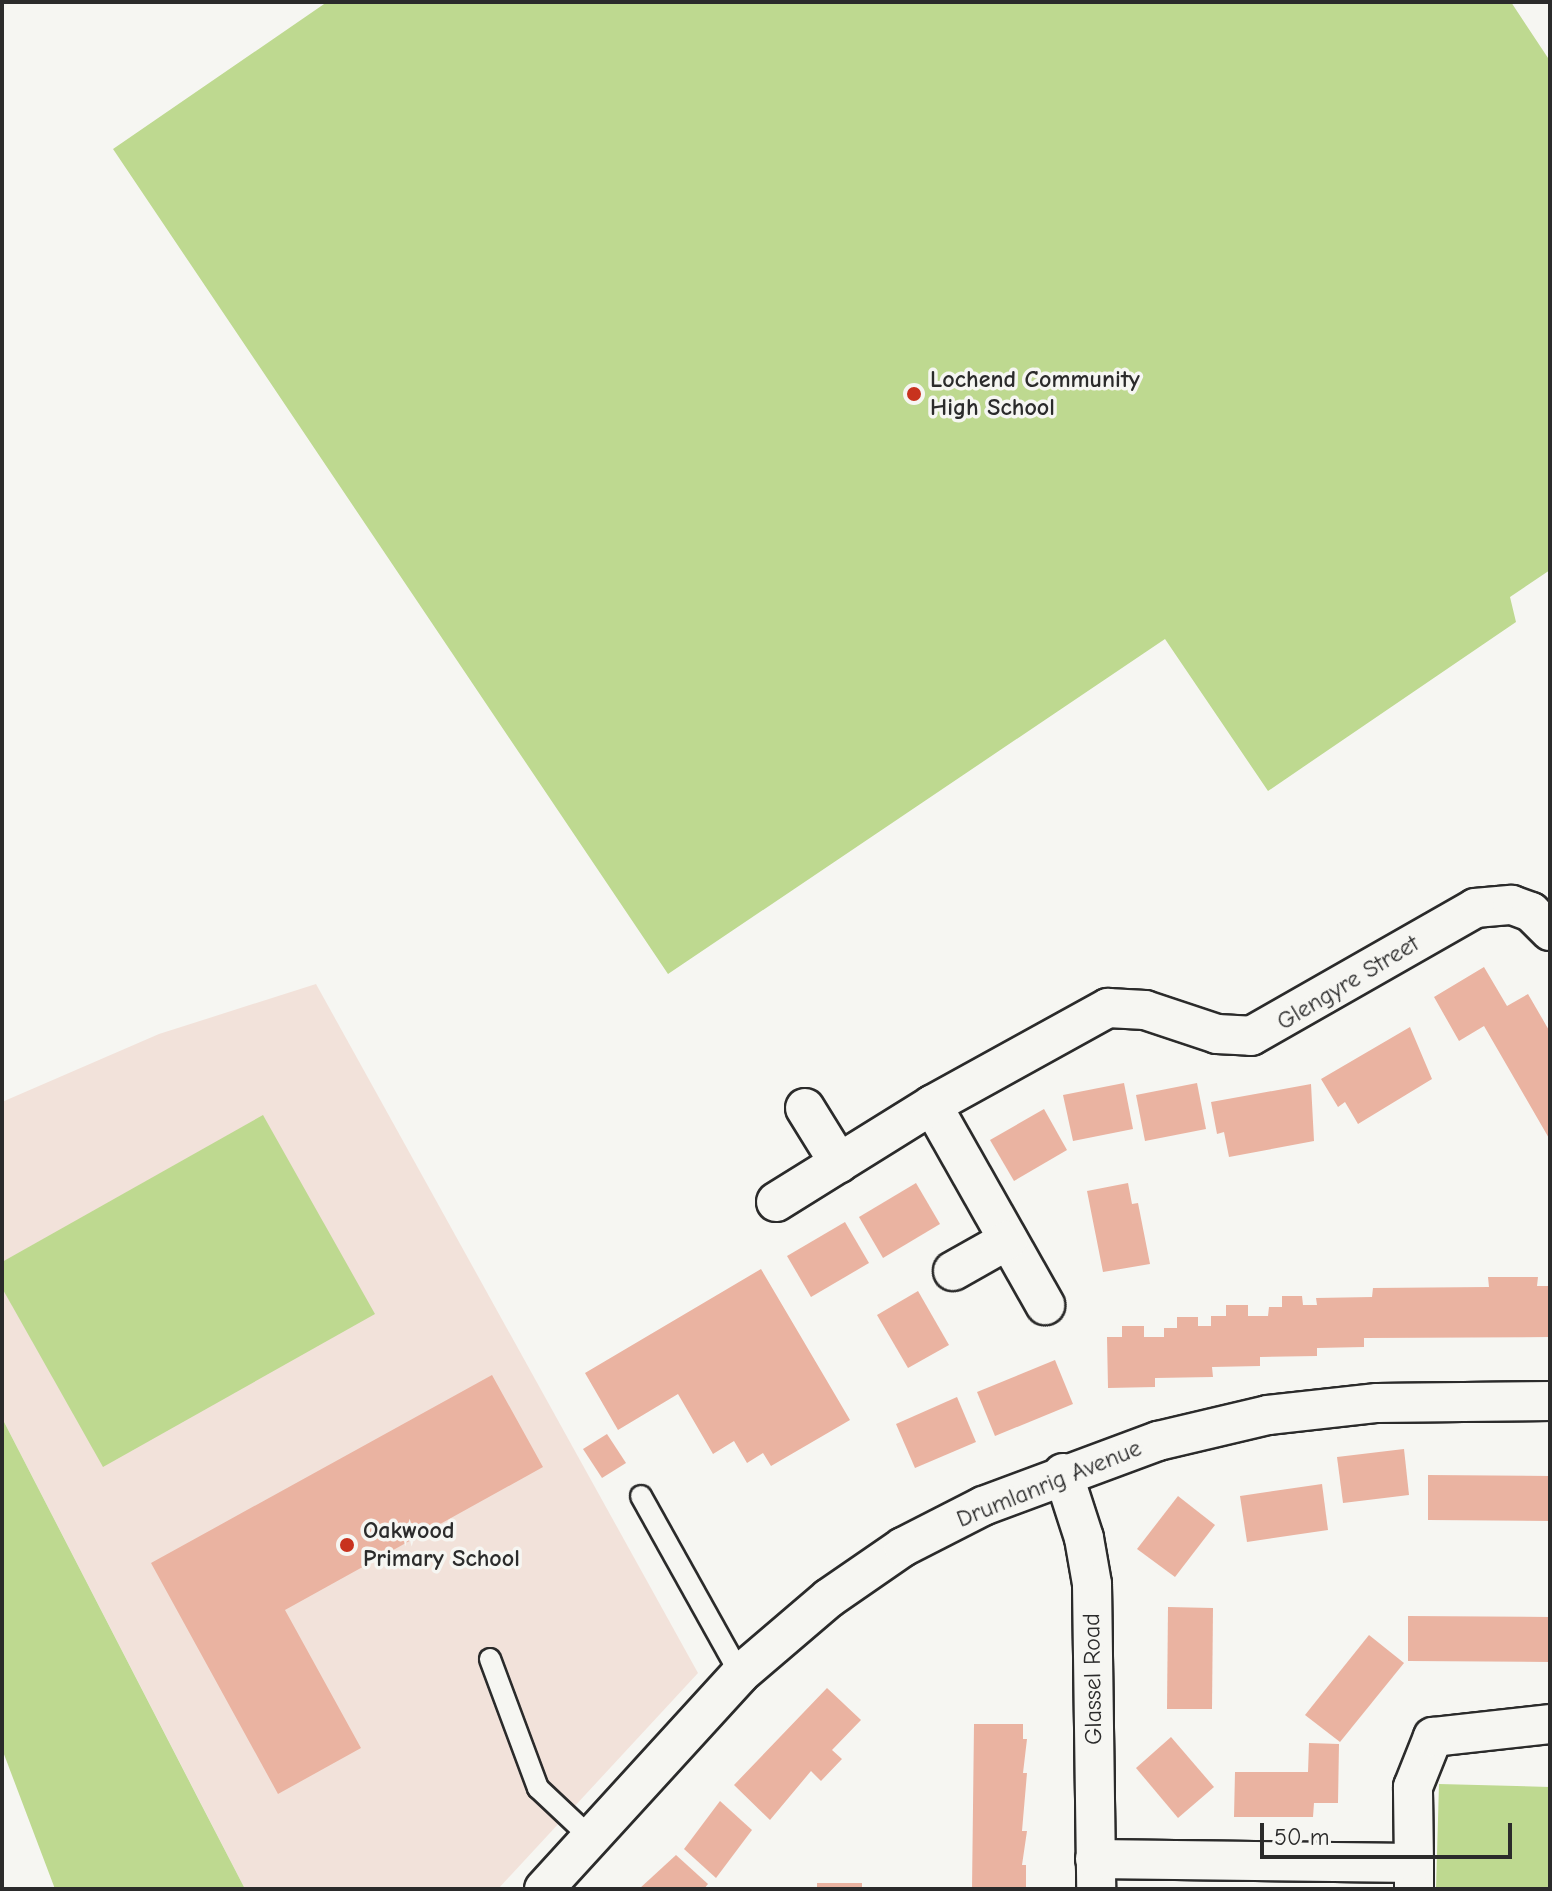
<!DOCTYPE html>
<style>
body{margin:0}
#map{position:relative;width:1552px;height:1891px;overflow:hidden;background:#f6f6f2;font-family:"Comic Neue",sans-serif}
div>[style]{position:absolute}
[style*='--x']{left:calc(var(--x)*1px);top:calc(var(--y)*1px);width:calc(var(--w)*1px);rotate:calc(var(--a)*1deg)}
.built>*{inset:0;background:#f2e2da}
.green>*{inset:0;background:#bed990}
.building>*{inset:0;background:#eab3a1}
.roads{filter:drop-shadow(2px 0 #2b2b2b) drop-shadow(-2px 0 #2b2b2b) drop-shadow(0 2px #2b2b2b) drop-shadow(0 -2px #2b2b2b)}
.lane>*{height:20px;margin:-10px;padding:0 10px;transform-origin:10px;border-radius:10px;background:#f6f6f2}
.street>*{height:38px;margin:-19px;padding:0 19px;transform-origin:19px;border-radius:19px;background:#f6f6f2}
.dots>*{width:22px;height:22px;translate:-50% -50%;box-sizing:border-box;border:4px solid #f6f6f2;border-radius:50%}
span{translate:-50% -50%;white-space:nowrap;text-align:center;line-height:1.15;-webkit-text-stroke:7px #f6f6f2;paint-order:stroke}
.poi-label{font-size:24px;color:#2b2b2b;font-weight:700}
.left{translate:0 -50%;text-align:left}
.street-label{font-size:24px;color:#2b2b2b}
.frame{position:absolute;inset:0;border:4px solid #2b2b2b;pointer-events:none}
.scale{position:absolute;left:1260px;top:1823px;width:252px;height:36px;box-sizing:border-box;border:4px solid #2b2b2b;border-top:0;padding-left:10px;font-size:24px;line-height:28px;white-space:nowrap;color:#2b2b2b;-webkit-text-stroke:6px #f6f6f2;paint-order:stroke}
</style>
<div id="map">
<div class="built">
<div style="clip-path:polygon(316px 984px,698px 1673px,498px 1889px,245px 1889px,2px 1418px,2px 1102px,159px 1034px)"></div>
</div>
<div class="green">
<div style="clip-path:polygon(327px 2px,1511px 2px,1550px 61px,1550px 570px,1510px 597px,1516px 622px,1268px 791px,1165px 639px,668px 974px,113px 149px)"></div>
<div style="clip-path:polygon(263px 1115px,375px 1314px,103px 1467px,2px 1288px,2px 1262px)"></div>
<div style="clip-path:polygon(2px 1418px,202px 1806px,245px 1889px,55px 1889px,2px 1749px)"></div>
<div style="clip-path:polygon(1439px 1784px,1550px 1787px,1550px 1889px,1436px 1889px)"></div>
</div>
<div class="building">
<div style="clip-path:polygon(1484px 967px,1507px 1006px,1528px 994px,1550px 1032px,1550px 1140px,1484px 1026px,1459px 1041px,1434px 997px)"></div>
<div style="clip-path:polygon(1410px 1027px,1432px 1079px,1358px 1124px,1345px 1102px,1338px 1107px,1321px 1079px)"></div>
<div style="clip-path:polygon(1124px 1083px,1133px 1129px,1073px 1141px,1063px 1095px)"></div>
<div style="clip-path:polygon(1197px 1083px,1206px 1129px,1145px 1141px,1136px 1095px)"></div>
<div style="clip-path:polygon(1311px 1084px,1314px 1141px,1229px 1157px,1224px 1132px,1217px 1134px,1211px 1102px)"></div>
<div style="clip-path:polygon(1044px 1109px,1067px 1150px,1014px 1181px,990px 1140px)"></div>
<div style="clip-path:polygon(916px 1183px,940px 1224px,883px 1258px,859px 1217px)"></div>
<div style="clip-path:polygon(1128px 1183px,1132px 1204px,1138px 1203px,1150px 1264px,1103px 1272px,1087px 1191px)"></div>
<div style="clip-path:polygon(845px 1222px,869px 1263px,811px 1297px,787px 1256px)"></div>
<div style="clip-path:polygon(761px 1269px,850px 1420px,771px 1466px,763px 1453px,747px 1463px,734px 1441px,713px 1454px,678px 1394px,618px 1430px,585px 1373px)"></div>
<div style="clip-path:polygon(1488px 1277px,1538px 1277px,1537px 1286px,1550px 1286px,1550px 1337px,1364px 1338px,1364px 1347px,1317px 1348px,1317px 1356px,1260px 1357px,1260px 1366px,1212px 1367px,1213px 1377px,1155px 1378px,1155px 1387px,1108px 1388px,1107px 1337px,1122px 1337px,1122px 1326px,1144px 1326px,1144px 1337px,1164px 1337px,1164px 1328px,1177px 1328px,1177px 1317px,1198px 1317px,1198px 1326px,1211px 1326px,1211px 1316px,1226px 1316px,1226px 1305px,1248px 1305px,1248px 1316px,1268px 1316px,1269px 1307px,1282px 1307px,1282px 1296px,1302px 1296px,1303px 1305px,1317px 1305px,1316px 1298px,1372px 1297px,1373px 1288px,1489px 1287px)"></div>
<div style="clip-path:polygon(918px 1291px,949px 1345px,908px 1368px,877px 1315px)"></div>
<div style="clip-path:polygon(1055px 1360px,1073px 1404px,995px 1436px,977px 1392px)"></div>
<div style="clip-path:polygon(492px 1375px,543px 1467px,285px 1610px,361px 1748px,278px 1794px,151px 1563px)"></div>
<div style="clip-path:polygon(957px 1397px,976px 1442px,915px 1468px,896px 1424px)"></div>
<div style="clip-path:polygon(607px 1434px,626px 1463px,602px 1478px,583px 1449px)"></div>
<div style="clip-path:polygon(1404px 1449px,1409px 1495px,1343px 1503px,1337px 1457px)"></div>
<div style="clip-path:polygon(1428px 1475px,1550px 1476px,1550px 1521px,1428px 1520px)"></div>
<div style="clip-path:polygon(1322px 1484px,1328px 1530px,1247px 1542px,1240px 1496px)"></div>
<div style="clip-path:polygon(1178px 1496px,1215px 1525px,1175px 1577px,1137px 1549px)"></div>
<div style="clip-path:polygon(1168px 1607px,1213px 1608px,1212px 1709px,1167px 1709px)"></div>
<div style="clip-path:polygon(1408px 1616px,1550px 1617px,1550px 1662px,1408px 1661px)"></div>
<div style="clip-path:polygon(1369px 1635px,1404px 1663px,1340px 1742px,1305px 1715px)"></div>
<div style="clip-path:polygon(827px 1688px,861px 1720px,832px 1750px,842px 1759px,821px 1781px,811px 1771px,770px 1820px,734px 1785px)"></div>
<div style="clip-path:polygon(974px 1724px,1023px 1724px,1023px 1739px,1027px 1739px,1023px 1773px,1027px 1773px,1022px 1831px,1027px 1831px,1022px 1865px,1026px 1865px,1026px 1889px,972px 1889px)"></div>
<div style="clip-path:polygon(1171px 1737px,1214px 1787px,1178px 1818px,1136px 1768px)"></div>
<div style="clip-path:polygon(1309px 1743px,1339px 1744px,1338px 1803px,1314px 1803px,1313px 1817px,1234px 1817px,1235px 1772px,1308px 1772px)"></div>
<div style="clip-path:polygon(720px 1801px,752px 1830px,716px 1878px,684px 1849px)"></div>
<div style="clip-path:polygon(676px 1855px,708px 1884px,704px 1889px,639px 1889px)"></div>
<div style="clip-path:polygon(817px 1883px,862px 1883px,862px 1889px,817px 1889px)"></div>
</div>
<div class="roads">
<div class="lane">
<div style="--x:641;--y:1496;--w:204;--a:60.9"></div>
<div style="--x:490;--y:1659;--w:138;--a:69.6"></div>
<div style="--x:538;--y:1788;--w:73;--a:43.3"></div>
</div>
<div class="street">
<div style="--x:932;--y:1105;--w:230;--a:60.5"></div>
<div style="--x:805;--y:1108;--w:65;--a:58.3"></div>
<div style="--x:776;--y:1202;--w:184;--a:-31.9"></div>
<div style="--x:932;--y:1105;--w:201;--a:-28.9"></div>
<div style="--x:1108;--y:1008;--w:37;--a:3"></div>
<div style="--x:1145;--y:1010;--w:76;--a:18.4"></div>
<div style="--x:1217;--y:1034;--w:34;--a:3"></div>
<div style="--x:1251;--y:1036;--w:258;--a:-29.7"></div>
<div style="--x:1475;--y:908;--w:37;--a:-5"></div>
<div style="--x:1512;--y:905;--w:20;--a:20"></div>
<div style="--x:1531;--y:912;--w:27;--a:45"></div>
<div style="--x:953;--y:1271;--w:63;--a:-29.4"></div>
<div style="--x:1063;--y:1473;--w:68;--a:72.1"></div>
<div style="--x:1084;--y:1538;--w:47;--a:80.1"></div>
<div style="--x:1092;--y:1584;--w:305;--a:89.2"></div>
<div style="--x:1095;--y:1859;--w:319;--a:0.7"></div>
<div style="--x:1414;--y:1863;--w:26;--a:90"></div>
<div style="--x:1414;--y:1863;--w:76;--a:-90.8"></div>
<div style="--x:1413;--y:1787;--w:54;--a:-68.2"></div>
<div style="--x:1433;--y:1737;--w:118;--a:-6.3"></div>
<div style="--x:544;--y:1889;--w:291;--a:-47.6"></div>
<div style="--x:740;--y:1674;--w:117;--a:-40.5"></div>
<div style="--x:829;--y:1598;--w:90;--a:-34.6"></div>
<div style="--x:903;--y:1547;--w:90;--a:-27.1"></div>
<div style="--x:983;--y:1506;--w:187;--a:-20.4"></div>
<div style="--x:1158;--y:1441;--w:113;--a:-13.3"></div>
<div style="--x:1268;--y:1415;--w:110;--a:-6.3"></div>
<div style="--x:1377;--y:1403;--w:173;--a:-0.7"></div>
</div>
</div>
<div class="dots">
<div style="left:914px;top:394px;background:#c8321e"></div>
<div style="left:347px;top:1545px;background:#c8321e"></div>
</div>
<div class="poi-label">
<span class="left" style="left:930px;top:394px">Lochend Community<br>High School</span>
<span class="left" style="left:363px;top:1545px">Oakwood<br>Primary School</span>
</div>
<div class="street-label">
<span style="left:1348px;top:983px;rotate:-31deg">Glengyre Street</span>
<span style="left:1049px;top:1484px;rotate:-22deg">Drumlanrig Avenue</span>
<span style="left:1093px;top:1679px;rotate:-91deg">Glassel Road</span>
</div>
<div class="frame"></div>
<div class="scale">50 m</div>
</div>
